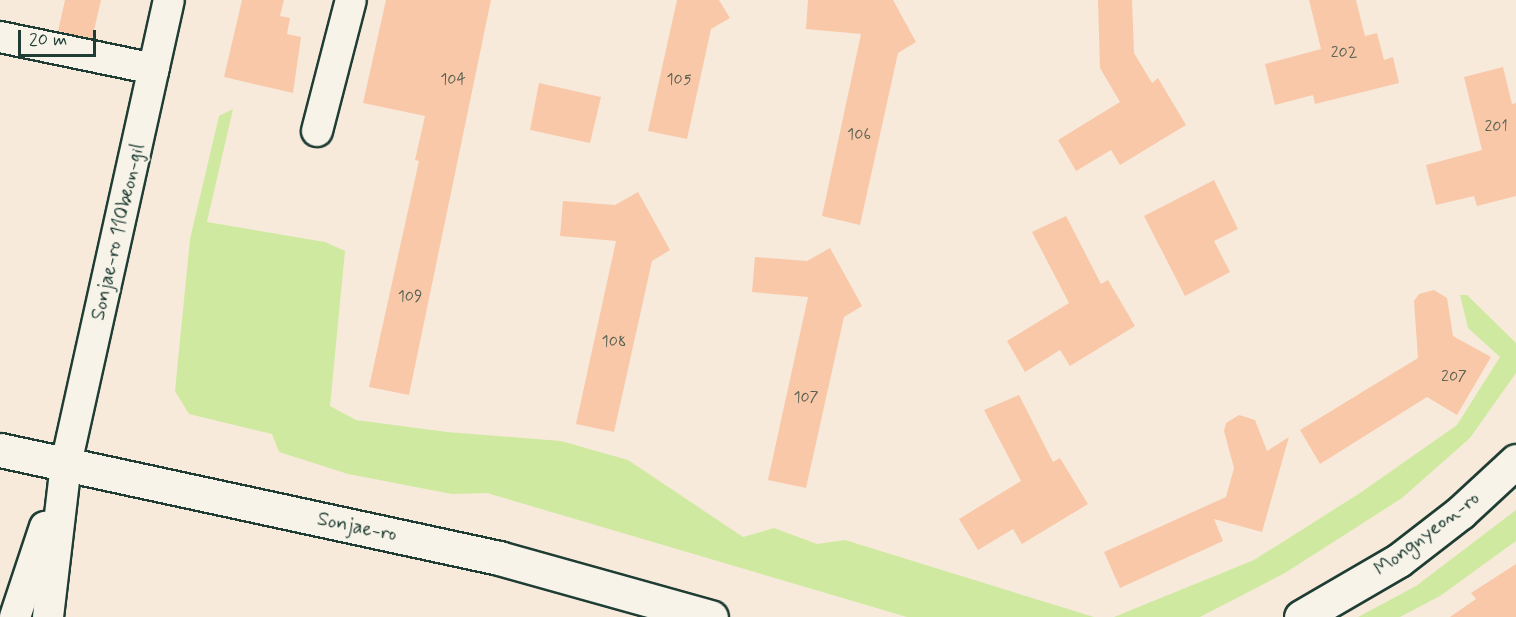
<!DOCTYPE html>
<style>
body{margin:0}
#map{position:relative;width:1516px;height:617px;overflow:hidden;background:#f7eadb;font-family:Mynerve,sans-serif}
div>[style]{position:absolute}
[style*='--x']{left:calc(var(--x)*1px);top:calc(var(--y)*1px);width:calc(var(--w)*1px);rotate:calc(var(--a)*1deg)}
.green>*{inset:0;background:#cfeaa0}
.building>*{inset:0;background:#f9c8a9}
.roads{filter:drop-shadow(2px 0 #1f3d34) drop-shadow(-2px 0 #1f3d34) drop-shadow(0 2px #1f3d34) drop-shadow(0 -2px #1f3d34)}
.minor>*{height:30px;margin:-15px;padding:0 15px;transform-origin:15px;border-radius:15px;background:#f7f3e8}
.major>*{height:33px;margin:-16.5px;padding:0 16.5px;transform-origin:16.5px;border-radius:16.5px;background:#f7f3e8}
span{translate:-50% -50%;white-space:nowrap;text-align:center;line-height:1.15;-webkit-text-stroke:4.5px #f7f3e8;paint-order:stroke}
.number-label{font-size:16px;color:#566051}
.number-label span{-webkit-text-stroke-width:0}
.street-label{font-size:20px;color:#1f3d34}
.scale{position:absolute;left:18px;top:30px;width:78px;height:27px;box-sizing:border-box;border:3px solid #1f3d34;border-top:0;padding-left:8px;font-size:18px;line-height:21px;white-space:nowrap;color:#1f3d34;-webkit-text-stroke:4px #f7f3e8;paint-order:stroke}
</style>
<div id="map">
<div class="green">
<div style="clip-path:polygon(233px 109px,207px 222px,325px 242px,345px 251px,330px 406px,356px 420px,447px 432px,561px 441px,628px 460px,743px 537px,774px 528px,817px 544px,845px 540px,1094px 617px,907px 617px,487px 493px,452px 494px,348px 474px,279px 452px,272px 434px,189px 414px,175px 391px,190px 239px,219px 116px)"></div>
<div style="clip-path:polygon(1460px 295px,1467px 295px,1516px 343px,1516px 373px,1470px 438px,1402px 498px,1285px 573px,1200px 617px,1114px 617px,1254px 560px,1360px 493px,1457px 425px,1500px 357px,1468px 328px)"></div>
<div style="clip-path:polygon(1516px 510px,1516px 541px,1440px 596px,1400px 617px,1358px 617px,1416px 586px)"></div>
</div>
<div class="building">
<div style="clip-path:polygon(65px 0,101px 0,92px 39px,58px 31px)"></div>
<div style="clip-path:polygon(242px 0,284px 0,280px 16px,290px 18px,287px 34px,301px 37px,293px 93px,224px 77px)"></div>
<div style="clip-path:polygon(386px 0,491px 0,409px 395px,369px 387px,419px 161px,415px 160px,425px 116px,363px 103px)"></div>
<div style="clip-path:polygon(677px 0,719px 0,730px 18px,711px 29px,687px 139px,648px 131px)"></div>
<div style="clip-path:polygon(808px 0,893px 0,916px 42px,898px 53px,860px 225px,822px 216px,861px 34px,806px 29px)"></div>
<div style="clip-path:polygon(1098px 0,1132px 0,1134px 53px,1152px 83px,1158px 78px,1186px 125px,1120px 165px,1111px 150px,1076px 171px,1058px 140px,1120px 102px,1100px 68px)"></div>
<div style="clip-path:polygon(1309px 0,1356px 0,1365px 36px,1377px 33px,1384px 60px,1393px 57px,1399px 83px,1315px 104px,1313px 95px,1275px 105px,1265px 64px,1321px 49px)"></div>
<div style="clip-path:polygon(1503px 67px,1512px 104px,1516px 103px,1516px 196px,1477px 206px,1474px 196px,1436px 205px,1426px 165px,1482px 150px,1464px 77px)"></div>
<div style="clip-path:polygon(539px 83px,601px 97px,590px 143px,530px 130px)"></div>
<div style="clip-path:polygon(1214px 180px,1238px 229px,1214px 241px,1230px 272px,1185px 296px,1144px 216px)"></div>
<div style="clip-path:polygon(638px 192px,670px 250px,652px 261px,614px 432px,576px 424px,616px 241px,560px 236px,563px 201px,615px 205px)"></div>
<div style="clip-path:polygon(1066px 216px,1101px 284px,1108px 280px,1135px 326px,1070px 366px,1060px 350px,1025px 372px,1007px 341px,1069px 303px,1032px 232px)"></div>
<div style="clip-path:polygon(830px 248px,862px 306px,844px 317px,806px 488px,768px 480px,808px 297px,752px 292px,755px 257px,807px 261px)"></div>
<div style="clip-path:polygon(1434px 290px,1447px 298px,1453px 336px,1491px 357px,1457px 415px,1427px 397px,1320px 464px,1300px 430px,1418px 358px,1414px 301px,1419px 294px)"></div>
<div style="clip-path:polygon(1019px 395px,1053px 462px,1060px 458px,1088px 504px,1022px 544px,1013px 529px,978px 550px,959px 519px,1021px 481px,984px 410px)"></div>
<div style="clip-path:polygon(1239px 415px,1255px 420px,1267px 451px,1289px 437px,1262px 532px,1214px 519px,1223px 541px,1120px 588px,1104px 552px,1226px 497px,1234px 468px,1224px 431px,1226px 423px)"></div>
<div style="clip-path:polygon(1516px 564px,1516px 617px,1450px 617px,1476px 599px,1471px 593px)"></div>
</div>
<div class="roads">
<div class="minor">
<div style="--x:0;--y:37;--w:157;--a:11.7"></div>
<div style="--x:317;--y:131;--w:135;--a:-75.5"></div>
<div style="--x:15;--y:617;--w:95;--a:-71.6"></div>
<div style="--x:48;--y:617;--w:154;--a:-83.3"></div>
<div style="--x:66;--y:464;--w:475;--a:-77.5"></div>
</div>
<div class="major">
<div style="--x:0;--y:450;--w:511;--a:12.21"></div>
<div style="--x:499;--y:558;--w:220;--a:15.6"></div>
<div style="--x:1301;--y:617;--w:113;--a:-30.2"></div>
<div style="--x:1399;--y:560;--w:78;--a:-37.7"></div>
<div style="--x:1461;--y:512;--w:75;--a:-42.8"></div>
</div>
</div>
<div class="number-label">
<span style="left:1344px;top:53px">202</span>
<span style="left:453px;top:80px">104</span>
<span style="left:679px;top:80px">105</span>
<span style="left:1496px;top:127px">201</span>
<span style="left:859px;top:135px">106</span>
<span style="left:410px;top:297px">109</span>
<span style="left:614px;top:342px">108</span>
<span style="left:1454px;top:377px">207</span>
<span style="left:806px;top:398px">107</span>
</div>
<div class="street-label">
<span style="left:118px;top:232px;rotate:-77deg">Sonjae-ro 110beon-gil</span>
<span style="left:357px;top:527px;rotate:12deg">Sonjae-ro</span>
<span style="left:1427px;top:534px;rotate:-37deg">Mongnyeon-ro</span>
</div>
<div class="scale">20 m</div>
</div>
